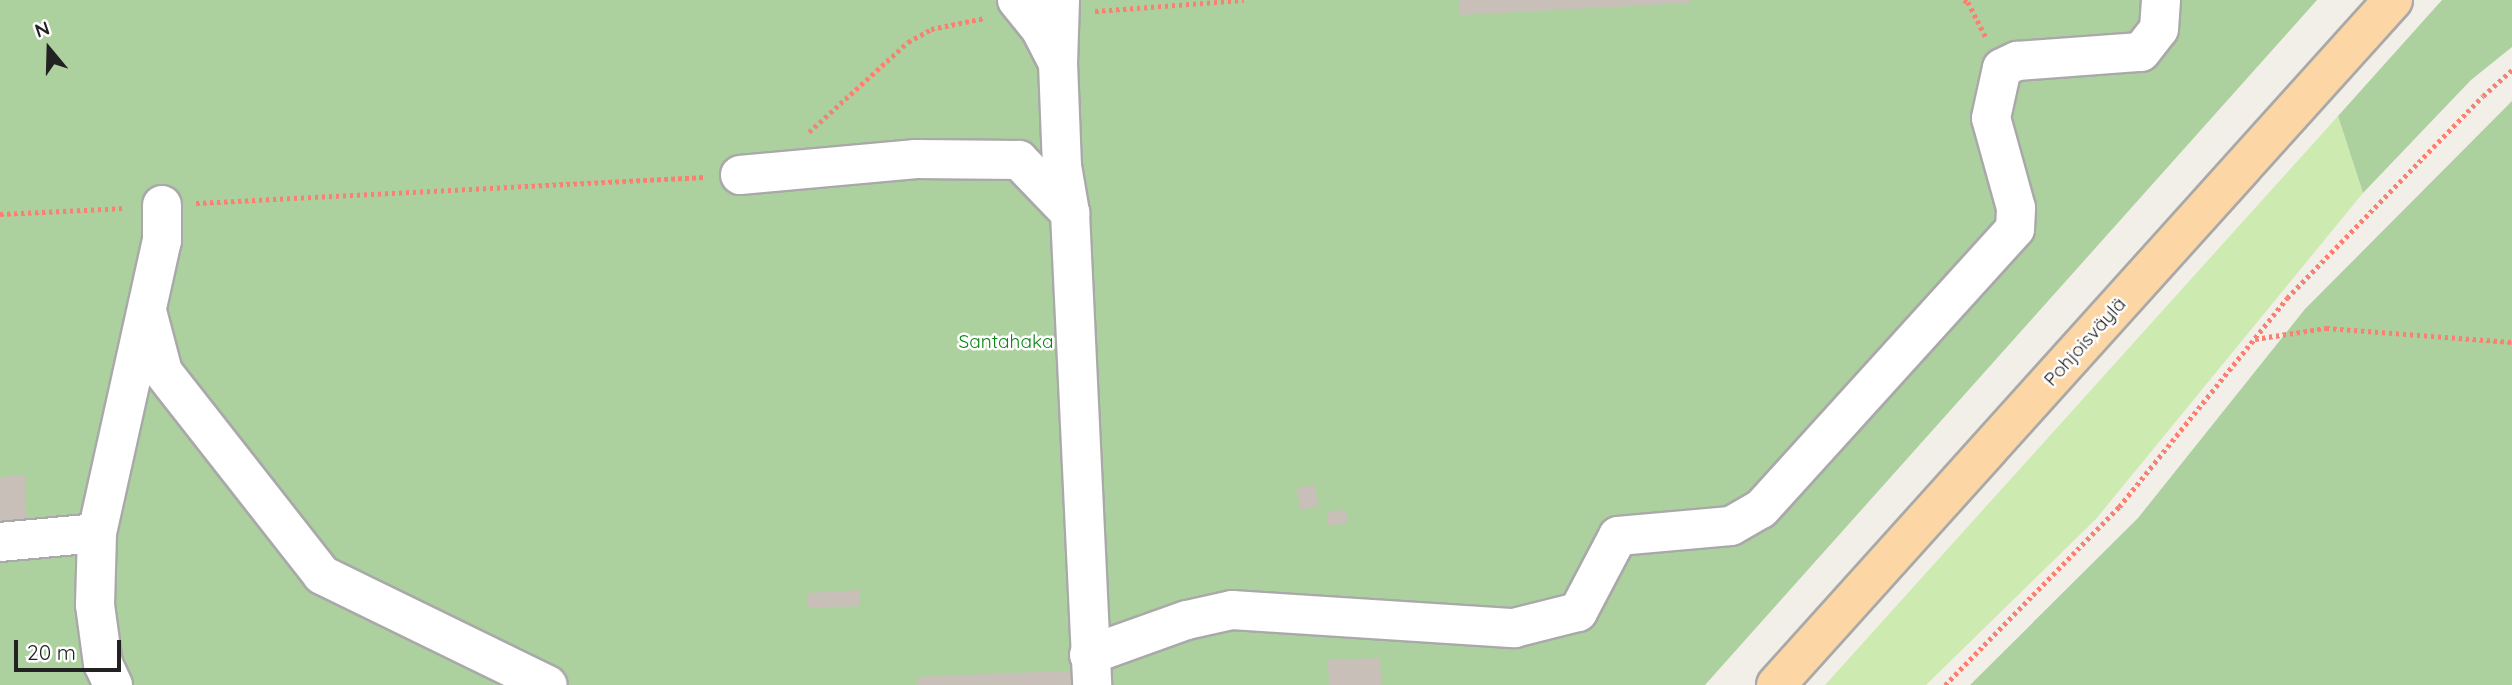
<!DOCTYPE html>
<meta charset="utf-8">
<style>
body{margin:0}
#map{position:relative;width:2512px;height:685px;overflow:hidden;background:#f2efe9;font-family:Quicksand,sans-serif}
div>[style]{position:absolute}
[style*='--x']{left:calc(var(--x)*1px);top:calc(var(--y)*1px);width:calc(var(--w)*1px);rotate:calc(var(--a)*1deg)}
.grass>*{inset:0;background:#cdebb0}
.forest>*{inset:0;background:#add19e}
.building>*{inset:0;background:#c7bfb8}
.path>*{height:4.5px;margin-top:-2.25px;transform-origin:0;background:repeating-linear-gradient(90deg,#fa8072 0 3.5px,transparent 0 7px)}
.roads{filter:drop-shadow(2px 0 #a9a9a9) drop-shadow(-2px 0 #a9a9a9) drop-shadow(0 2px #a9a9a9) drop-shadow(0 -2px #a9a9a9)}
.minor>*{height:38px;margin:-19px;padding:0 19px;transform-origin:19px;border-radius:19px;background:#fff}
.major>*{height:38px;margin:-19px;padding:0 19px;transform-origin:19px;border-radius:19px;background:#fcd6a4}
span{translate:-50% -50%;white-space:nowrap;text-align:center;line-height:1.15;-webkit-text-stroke:5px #fff;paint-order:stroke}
.park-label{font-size:19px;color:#0c8416}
.street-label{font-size:19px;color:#222}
.north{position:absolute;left:14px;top:14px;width:70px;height:70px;-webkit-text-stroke:5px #fff;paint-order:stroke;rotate:341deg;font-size:19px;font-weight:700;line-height:28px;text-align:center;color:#222}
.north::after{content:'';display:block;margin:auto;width:24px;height:32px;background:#222;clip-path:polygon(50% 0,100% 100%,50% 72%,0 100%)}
.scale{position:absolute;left:14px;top:640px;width:107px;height:32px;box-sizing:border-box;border:4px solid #222;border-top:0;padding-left:9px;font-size:21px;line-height:24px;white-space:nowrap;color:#222;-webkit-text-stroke:5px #fff;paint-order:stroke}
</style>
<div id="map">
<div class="grass">
<div style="clip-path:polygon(2338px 116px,2363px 193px,2096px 519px,1926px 685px,1825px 685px)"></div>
</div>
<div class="forest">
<div style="clip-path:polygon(0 0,2317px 0,1705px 685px,0 685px)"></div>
<div style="clip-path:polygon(2442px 0,2512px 0,2512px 47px,2471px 80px,2363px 193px,2338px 116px)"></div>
<div style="clip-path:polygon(2512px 101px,2512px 685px,1970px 685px,2138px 518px,2305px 309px)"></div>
</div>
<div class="building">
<div style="clip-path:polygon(1459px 0,1689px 0,1689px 3px,1460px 15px)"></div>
<div style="clip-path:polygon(25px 475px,27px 529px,0 530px,0 477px)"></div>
<div style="clip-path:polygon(1314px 484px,1319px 506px,1301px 510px,1296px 489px)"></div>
<div style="clip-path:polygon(1346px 510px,1347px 524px,1328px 525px,1327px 511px)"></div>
<div style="clip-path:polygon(859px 590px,860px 606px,808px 608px,808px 593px)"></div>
<div style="clip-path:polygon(1380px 658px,1381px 685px,1329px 685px,1328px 660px)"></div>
<div style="clip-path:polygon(1087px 670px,1087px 685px,917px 685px,917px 677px)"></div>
</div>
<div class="path">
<div style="--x:1964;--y:0;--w:4;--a:27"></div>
<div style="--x:1968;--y:2;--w:39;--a:63"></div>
<div style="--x:1095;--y:11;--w:149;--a:-4.2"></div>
<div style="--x:809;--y:132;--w:134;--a:-42.3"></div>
<div style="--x:908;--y:42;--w:26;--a:-29"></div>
<div style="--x:931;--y:29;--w:55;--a:-11.5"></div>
<div style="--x:196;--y:203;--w:510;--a:-2.92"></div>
<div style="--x:0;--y:214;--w:125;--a:-2.7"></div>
<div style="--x:2255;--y:339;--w:72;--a:-8.8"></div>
<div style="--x:2326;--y:328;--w:187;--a:4.3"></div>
<div style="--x:1945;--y:685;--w:249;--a:-45.7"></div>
<div style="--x:2119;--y:507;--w:268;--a:-51.2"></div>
<div style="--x:2287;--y:298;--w:281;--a:-45.9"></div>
<div style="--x:2483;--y:96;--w:39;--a:-42"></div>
</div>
<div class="roads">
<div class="minor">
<div style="--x:1017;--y:0;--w:38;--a:51"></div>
<div style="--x:1041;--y:30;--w:37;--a:63"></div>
<div style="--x:1060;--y:0;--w:63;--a:91.8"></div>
<div style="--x:1058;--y:63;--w:103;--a:87.8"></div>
<div style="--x:1062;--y:166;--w:48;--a:80.3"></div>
<div style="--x:740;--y:175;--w:177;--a:-5.2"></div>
<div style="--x:916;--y:159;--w:103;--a:0.6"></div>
<div style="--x:1019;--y:160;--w:74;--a:46.1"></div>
<div style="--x:1070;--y:213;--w:473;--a:87.3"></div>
<div style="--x:147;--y:311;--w:63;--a:75.3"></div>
<div style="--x:163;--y:372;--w:258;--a:51.9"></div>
<div style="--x:322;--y:575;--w:251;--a:26"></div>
<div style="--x:0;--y:542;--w:97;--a:-5.3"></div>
<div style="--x:1089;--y:655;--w:104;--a:-19.7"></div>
<div style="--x:1187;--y:620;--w:46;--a:-12.5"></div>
<div style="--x:1232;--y:610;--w:283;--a:3.7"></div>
<div style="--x:1514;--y:628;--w:66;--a:-14"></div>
<div style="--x:1578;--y:612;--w:86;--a:-62.2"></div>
<div style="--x:1618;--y:536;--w:113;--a:-5.1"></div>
<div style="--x:1731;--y:526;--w:34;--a:-30"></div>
<div style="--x:1761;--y:509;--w:378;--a:-47.8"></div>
<div style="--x:2015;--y:229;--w:21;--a:-87"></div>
<div style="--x:2016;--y:208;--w:93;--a:-105.5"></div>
<div style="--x:1991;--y:118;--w:51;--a:-77.6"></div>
<div style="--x:2002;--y:68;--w:17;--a:-25"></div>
<div style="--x:2017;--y:61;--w:124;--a:-4.2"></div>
<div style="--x:2141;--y:52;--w:29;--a:-52"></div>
<div style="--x:2159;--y:29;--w:29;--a:-86"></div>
<div style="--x:113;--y:685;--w:23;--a:-115"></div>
<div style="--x:103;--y:664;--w:60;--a:-97.7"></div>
<div style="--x:95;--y:605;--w:72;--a:-88.4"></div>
<div style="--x:97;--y:533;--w:299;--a:-77.5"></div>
<div style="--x:162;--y:241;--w:36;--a:-90"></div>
</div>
<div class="major">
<div style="--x:1776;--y:685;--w:922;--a:-47.99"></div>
</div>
</div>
<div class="park-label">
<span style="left:1006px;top:342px">Santahaka</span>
</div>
<div class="street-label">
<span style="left:2085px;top:342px;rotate:-48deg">Pohjoisväylä</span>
</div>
<div class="north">N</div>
<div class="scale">20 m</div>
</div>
